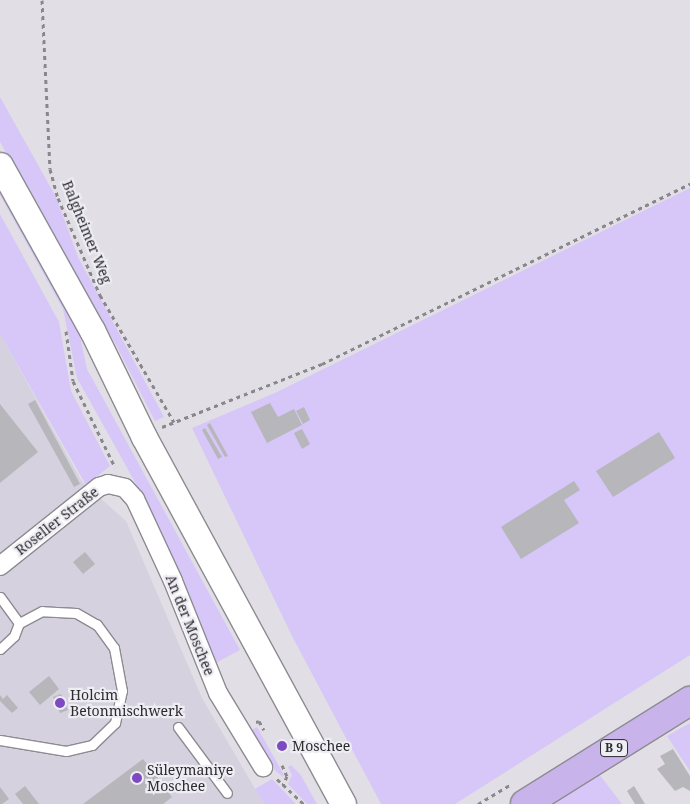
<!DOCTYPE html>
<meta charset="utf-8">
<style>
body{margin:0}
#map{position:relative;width:690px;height:804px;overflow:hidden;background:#e1dfe5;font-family:"Noto Serif",serif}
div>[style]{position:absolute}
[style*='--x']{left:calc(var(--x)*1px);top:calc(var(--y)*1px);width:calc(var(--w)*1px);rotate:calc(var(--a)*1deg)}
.built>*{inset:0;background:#d5d1de}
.green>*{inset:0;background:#d7c6f8}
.building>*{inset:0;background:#b7b6bb}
.path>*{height:3px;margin-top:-1.5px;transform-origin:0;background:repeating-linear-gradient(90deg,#89878c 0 4px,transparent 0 8px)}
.roads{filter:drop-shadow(1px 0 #8d8b91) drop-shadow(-1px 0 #8d8b91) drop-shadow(0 1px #8d8b91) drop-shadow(0 -1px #8d8b91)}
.service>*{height:9px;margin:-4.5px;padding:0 4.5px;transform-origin:4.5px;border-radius:4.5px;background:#fff}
.minor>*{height:18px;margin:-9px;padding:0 9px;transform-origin:9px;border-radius:9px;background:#fff}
.secondary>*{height:25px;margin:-12.5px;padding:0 12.5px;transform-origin:12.5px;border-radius:12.5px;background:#fff}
.primary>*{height:28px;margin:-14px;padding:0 14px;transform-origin:14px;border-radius:14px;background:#c8b3eb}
.dots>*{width:14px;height:14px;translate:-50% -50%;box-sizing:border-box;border:2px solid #eeedf3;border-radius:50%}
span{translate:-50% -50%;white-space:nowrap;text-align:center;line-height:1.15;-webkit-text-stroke:4.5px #eeedf3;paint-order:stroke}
.shield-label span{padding:1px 4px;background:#eeedf3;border:1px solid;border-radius:4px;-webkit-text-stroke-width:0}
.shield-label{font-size:12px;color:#2c2b2e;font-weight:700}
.street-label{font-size:14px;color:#2c2b2e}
.poi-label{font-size:14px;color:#2c2b2e}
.left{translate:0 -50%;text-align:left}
</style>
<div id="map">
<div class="built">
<div style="clip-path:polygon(0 334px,82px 482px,126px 521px,202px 698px,264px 804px,0 804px)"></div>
</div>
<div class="green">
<div style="clip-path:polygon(0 97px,56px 197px,78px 257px,164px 417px,155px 421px,115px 343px,0 142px)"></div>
<div style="clip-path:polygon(0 185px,78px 327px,87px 369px,240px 650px,214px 664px,150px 509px,77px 378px,63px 309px,0 195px)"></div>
<div style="clip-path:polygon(690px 188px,690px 655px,455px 804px,381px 804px,292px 636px,192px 428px,277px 392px)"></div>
<div style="clip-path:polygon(0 214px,59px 322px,71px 391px,110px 466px,86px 485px,0 334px)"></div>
<div style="clip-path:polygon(690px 723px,690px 771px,667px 736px)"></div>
<div style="clip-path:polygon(257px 727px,284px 775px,283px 777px,271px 767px,250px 731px)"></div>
<div style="clip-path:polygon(291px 765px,300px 774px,317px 804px,307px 804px,288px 784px,292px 775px,288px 767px)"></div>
<div style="clip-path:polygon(599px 774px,622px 804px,554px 804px)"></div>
<div style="clip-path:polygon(272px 779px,295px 803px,296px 804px,264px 804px,255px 789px)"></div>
</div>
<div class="building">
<div style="clip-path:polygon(35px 400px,80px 484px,74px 487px,28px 404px)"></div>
<div style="clip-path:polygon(270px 403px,278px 417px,294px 409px,302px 425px,267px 443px,251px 412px)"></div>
<div style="clip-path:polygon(0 404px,38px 452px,0 483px)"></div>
<div style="clip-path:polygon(304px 407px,310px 420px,303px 424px,296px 411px)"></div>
<div style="clip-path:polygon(210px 423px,228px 456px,225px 457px,207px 425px)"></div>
<div style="clip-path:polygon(205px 428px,222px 457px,218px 459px,202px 430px)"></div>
<div style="clip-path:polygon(302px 429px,310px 444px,302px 449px,294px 433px)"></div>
<div style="clip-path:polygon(659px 432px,675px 458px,613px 497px,596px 471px)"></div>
<div style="clip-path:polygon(574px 481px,580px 490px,564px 500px,579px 523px,521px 559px,501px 527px)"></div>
<div style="clip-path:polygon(85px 552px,95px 564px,83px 574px,73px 562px)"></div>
<div style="clip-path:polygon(49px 676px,59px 689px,40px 705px,29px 692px)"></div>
<div style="clip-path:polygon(61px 694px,68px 710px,60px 713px,53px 697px)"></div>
<div style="clip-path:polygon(0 695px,3px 699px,7px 695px,18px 708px,12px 713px,0 701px)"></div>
<div style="clip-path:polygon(673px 749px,690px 776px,690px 791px,683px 787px,675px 791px,657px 769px,665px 764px,660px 756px)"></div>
<div style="clip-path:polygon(143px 759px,172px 797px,163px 804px,83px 804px)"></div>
<div style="clip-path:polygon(25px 786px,39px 804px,23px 804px,15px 794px)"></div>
<div style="clip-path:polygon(634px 786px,645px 804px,635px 804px,627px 791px)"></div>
<div style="clip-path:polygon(0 787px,9px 799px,2px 804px,0 804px)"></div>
</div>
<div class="path">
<div style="--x:42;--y:0;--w:169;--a:87.3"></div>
<div style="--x:50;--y:169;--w:30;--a:75"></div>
<div style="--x:58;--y:198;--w:106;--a:66.6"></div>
<div style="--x:100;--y:295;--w:147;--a:59.8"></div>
<div style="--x:66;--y:331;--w:50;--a:82"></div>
<div style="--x:73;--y:381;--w:96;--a:64"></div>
<div style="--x:162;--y:427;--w:172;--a:-21.5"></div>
<div style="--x:322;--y:364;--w:410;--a:-26.1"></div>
<div style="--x:256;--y:722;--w:3;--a:-18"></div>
<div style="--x:259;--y:721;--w:10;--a:61"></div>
<div style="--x:282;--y:765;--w:12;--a:66"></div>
<div style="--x:287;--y:776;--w:10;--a:114"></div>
<div style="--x:277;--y:779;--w:37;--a:43"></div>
<div style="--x:478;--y:804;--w:37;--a:-31"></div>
</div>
<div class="roads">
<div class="service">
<div style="--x:0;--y:597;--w:32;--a:54"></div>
<div style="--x:19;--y:623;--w:14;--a:111"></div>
<div style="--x:14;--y:636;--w:19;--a:137"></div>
<div style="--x:178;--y:727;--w:82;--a:53.4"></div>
<div style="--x:0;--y:740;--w:67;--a:9.5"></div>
<div style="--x:66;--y:751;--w:27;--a:-13"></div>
<div style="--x:92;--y:745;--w:32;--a:-44"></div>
<div style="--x:115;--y:723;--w:33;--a:-78"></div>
<div style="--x:122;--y:691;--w:44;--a:-100.5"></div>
<div style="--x:114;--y:648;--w:29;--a:-126"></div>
<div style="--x:97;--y:625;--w:24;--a:-150"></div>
<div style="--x:76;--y:613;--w:34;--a:-177"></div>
<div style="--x:42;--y:611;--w:26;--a:152"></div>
</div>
<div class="minor">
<div style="--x:0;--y:566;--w:127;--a:-38.6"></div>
<div style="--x:99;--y:487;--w:9;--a:-18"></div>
<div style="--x:108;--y:484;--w:17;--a:13"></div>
<div style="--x:125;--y:488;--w:15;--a:48"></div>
<div style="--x:135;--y:499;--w:90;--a:65.1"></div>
<div style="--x:173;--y:581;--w:121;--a:68.1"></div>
<div style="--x:218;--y:693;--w:87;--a:58.7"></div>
</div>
<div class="secondary">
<div style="--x:0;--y:165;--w:189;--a:60.9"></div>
<div style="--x:92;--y:330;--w:119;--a:64.1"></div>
<div style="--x:144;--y:437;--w:417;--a:61.5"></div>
</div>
<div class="primary">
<div style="--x:525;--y:804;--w:195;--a:-32"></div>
</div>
</div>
<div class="dots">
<div style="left:60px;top:703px;background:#7d4ac2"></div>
<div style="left:282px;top:746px;background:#7d4ac2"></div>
<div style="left:137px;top:778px;background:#7d4ac2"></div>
</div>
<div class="shield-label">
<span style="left:614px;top:748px">B 9</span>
</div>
<div class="street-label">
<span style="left:87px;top:232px;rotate:68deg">Balgheimer Weg</span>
<span style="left:57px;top:521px;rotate:-38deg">Roseller Straße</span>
<span style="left:190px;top:625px;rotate:68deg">An der Moschee</span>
</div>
<div class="poi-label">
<span class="left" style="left:70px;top:703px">Holcim<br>Betonmischwerk</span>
<span class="left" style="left:292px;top:746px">Moschee</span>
<span class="left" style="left:147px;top:778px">Süleymaniye<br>Moschee</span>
</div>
</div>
